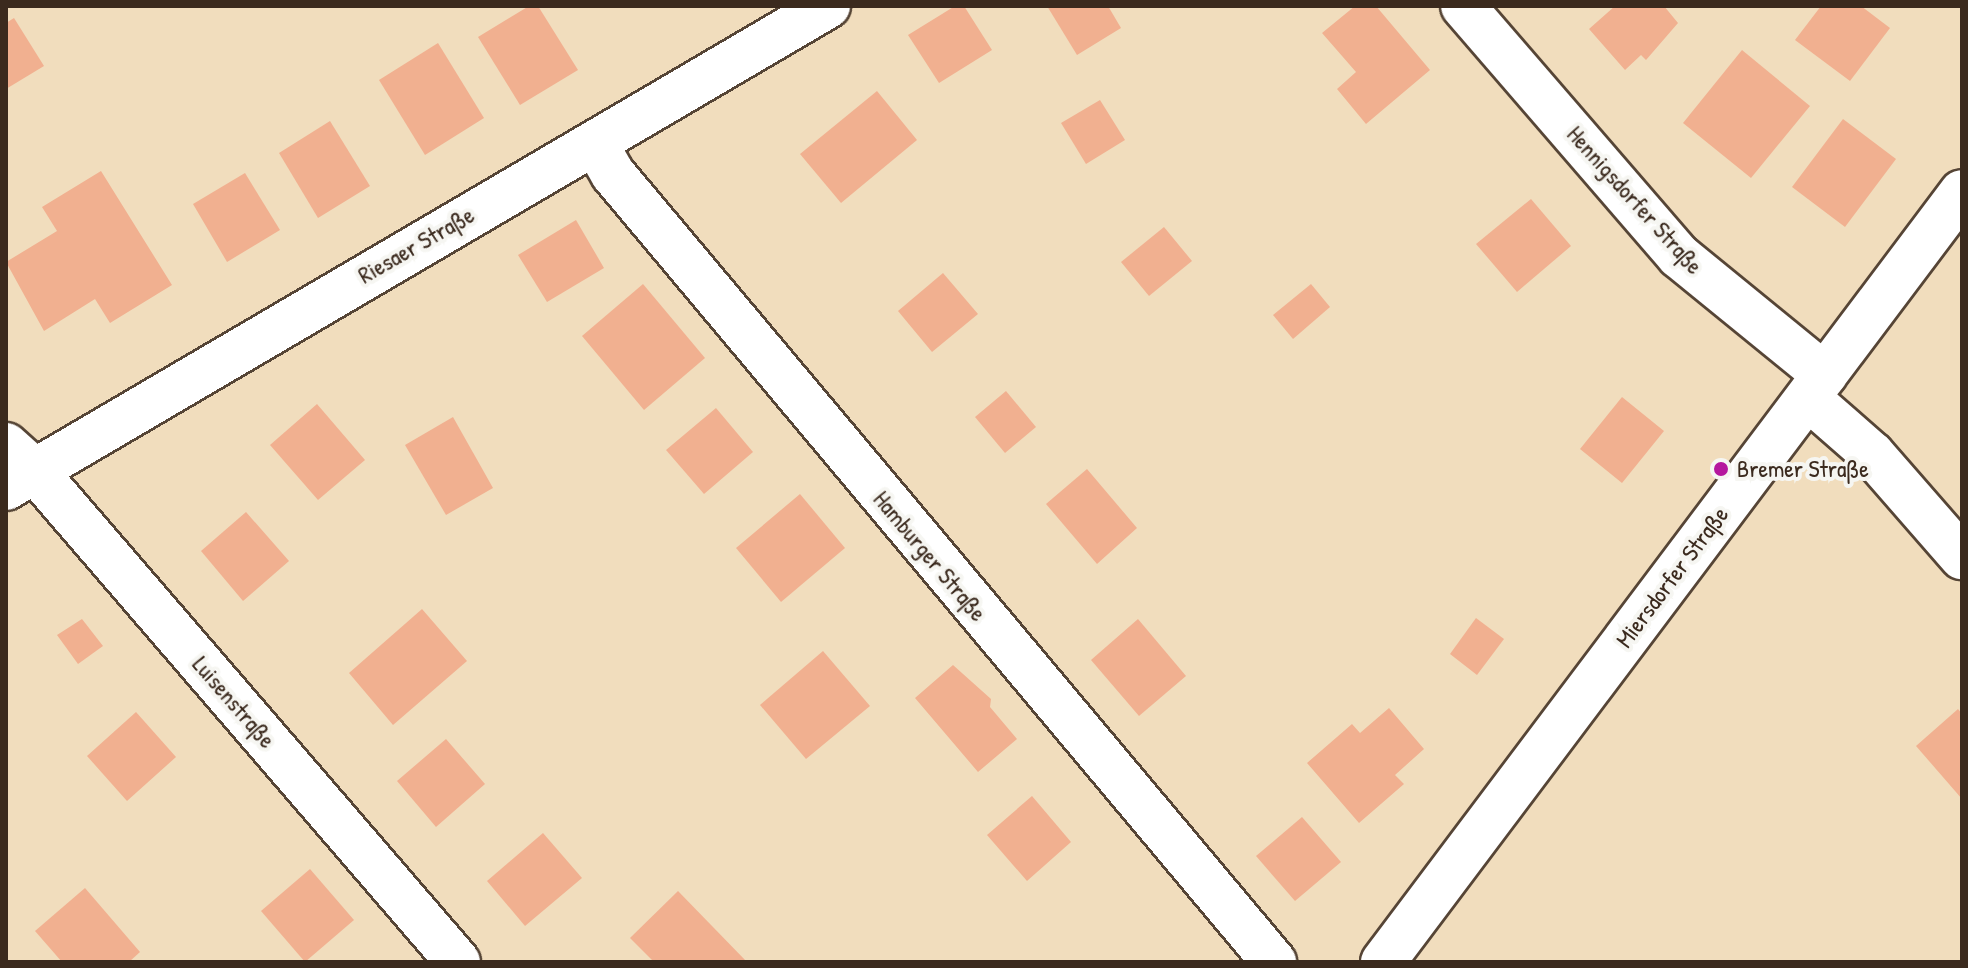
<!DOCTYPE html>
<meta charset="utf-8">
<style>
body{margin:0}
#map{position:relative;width:1968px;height:968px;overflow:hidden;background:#f1ddbd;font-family:"Patrick Hand",sans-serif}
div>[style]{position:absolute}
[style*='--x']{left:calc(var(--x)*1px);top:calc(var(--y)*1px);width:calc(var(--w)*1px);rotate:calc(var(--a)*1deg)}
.building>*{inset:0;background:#f1b090}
.roads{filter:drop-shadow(2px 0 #564536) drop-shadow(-2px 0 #564536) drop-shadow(0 2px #564536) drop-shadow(0 -2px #564536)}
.minor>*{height:44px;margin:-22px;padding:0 22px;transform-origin:22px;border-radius:22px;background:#fff}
.dots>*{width:22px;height:22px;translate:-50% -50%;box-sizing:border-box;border:4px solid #f6f6f2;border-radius:50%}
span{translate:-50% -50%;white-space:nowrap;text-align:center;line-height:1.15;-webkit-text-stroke:8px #f6f6f2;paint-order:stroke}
.street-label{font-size:24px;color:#3b2a1e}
.poi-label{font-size:24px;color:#3b2a1e}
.left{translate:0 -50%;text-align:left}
.frame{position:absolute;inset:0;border:8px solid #3b2a1e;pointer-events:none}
</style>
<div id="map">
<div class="building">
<div style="clip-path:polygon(529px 6px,538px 6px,578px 70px,520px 105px,478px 37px)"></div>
<div style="clip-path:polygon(955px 6px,964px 6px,992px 50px,939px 83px,908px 35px)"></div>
<div style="clip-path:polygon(1047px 6px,1108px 6px,1121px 28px,1077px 55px)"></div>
<div style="clip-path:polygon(1355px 6px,1376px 6px,1430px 70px,1366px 124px,1337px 89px,1356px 72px,1322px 33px)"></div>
<div style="clip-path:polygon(1615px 6px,1664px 6px,1678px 23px,1646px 60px,1641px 55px,1625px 70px,1589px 29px)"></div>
<div style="clip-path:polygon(1821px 6px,1861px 6px,1890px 28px,1850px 81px,1795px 40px)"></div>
<div style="clip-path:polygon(14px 18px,44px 66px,6px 89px,6px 23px)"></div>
<div style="clip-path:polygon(438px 43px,484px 118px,425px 155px,379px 80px)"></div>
<div style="clip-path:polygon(1742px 50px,1810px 106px,1751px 178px,1683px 123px)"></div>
<div style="clip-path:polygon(877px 91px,917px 140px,841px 203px,800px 154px)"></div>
<div style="clip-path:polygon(1100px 100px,1125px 140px,1086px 164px,1061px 123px)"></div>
<div style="clip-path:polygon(1843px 119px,1896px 159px,1845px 227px,1792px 187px)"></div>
<div style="clip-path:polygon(330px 121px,370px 186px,318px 218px,279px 153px)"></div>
<div style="clip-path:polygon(101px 171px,172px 285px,110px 323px,95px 299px,44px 331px,6px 262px,57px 231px,42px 207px)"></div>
<div style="clip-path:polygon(245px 173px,280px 230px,227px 262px,193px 204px)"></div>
<div style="clip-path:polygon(1531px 199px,1571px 246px,1517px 292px,1476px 244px)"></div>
<div style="clip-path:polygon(576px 220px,604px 268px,547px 302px,518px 255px)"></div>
<div style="clip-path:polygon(1164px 227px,1192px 261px,1149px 296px,1121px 262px)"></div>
<div style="clip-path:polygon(943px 273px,978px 314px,932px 352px,898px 311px)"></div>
<div style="clip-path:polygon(643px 284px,705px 358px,644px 410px,582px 336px)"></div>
<div style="clip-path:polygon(1311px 284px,1330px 307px,1293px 339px,1273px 315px)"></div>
<div style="clip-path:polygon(1006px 391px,1036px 427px,1005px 453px,975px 417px)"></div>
<div style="clip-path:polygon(1622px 397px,1664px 431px,1622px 483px,1580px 449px)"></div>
<div style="clip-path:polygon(317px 404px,365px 460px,318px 500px,270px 445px)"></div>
<div style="clip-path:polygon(716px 408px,753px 452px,704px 494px,666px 450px)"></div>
<div style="clip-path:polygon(453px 417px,493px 488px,446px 515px,405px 445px)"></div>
<div style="clip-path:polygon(1087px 469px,1137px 528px,1097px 564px,1046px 504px)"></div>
<div style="clip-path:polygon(800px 494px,845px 548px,781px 602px,736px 548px)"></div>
<div style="clip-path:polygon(246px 512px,289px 561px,243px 601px,201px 551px)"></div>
<div style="clip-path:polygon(422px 609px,467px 661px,393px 725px,349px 673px)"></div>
<div style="clip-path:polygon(1476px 618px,1504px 639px,1477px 675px,1450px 654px)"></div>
<div style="clip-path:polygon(82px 619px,103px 646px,78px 664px,57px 635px)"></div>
<div style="clip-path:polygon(1138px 619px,1186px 676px,1139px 716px,1091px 660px)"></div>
<div style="clip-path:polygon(823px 651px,870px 706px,806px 759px,760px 705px)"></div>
<div style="clip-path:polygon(953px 665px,991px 699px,990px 707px,1017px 739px,978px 772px,915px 698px)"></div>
<div style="clip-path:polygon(1389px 708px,1424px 749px,1395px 775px,1404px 784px,1359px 823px,1307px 763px,1352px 724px,1360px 733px)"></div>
<div style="clip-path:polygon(1958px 709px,1962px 714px,1962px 799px,1916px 746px)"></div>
<div style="clip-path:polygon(136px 712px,176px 757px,127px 801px,87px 756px)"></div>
<div style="clip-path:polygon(446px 739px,485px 784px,436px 827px,397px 781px)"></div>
<div style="clip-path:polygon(1032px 796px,1071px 842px,1027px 881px,987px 835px)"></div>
<div style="clip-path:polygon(1302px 817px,1341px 862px,1295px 901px,1256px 856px)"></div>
<div style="clip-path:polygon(543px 833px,582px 878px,525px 926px,487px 881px)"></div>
<div style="clip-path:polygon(310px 869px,354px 920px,305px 962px,261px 911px)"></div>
<div style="clip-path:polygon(85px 888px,140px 952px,129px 962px,62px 962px,35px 931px)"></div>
<div style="clip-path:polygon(678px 891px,747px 962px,654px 962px,630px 938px)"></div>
</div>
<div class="roads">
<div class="minor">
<div style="--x:1463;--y:6;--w:330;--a:49.2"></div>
<div style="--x:1679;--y:256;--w:188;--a:39.2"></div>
<div style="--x:595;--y:143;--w:36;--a:60"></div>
<div style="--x:613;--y:174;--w:1029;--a:50.01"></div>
<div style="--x:1808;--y:398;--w:85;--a:41.2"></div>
<div style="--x:1872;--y:454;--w:137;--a:48.9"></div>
<div style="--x:6;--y:445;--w:39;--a:42"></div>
<div style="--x:35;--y:471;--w:648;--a:49.25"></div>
<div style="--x:6;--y:488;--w:953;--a:-30.39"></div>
<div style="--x:1383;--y:962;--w:963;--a:-53.06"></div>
</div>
</div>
<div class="dots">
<div style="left:1721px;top:469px;background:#b5179e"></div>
</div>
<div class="street-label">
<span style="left:1635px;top:200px;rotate:48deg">Hennigsdorfer Straße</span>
<span style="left:416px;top:245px;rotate:-30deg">Riesaer Straße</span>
<span style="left:930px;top:556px;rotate:50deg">Hamburger Straße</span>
<span style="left:1672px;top:577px;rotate:-53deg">Miersdorfer Straße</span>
<span style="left:234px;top:702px;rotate:49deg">Luisenstraße</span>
</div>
<div class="poi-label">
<span class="left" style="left:1737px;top:469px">Bremer Straße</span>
</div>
<div class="frame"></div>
</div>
